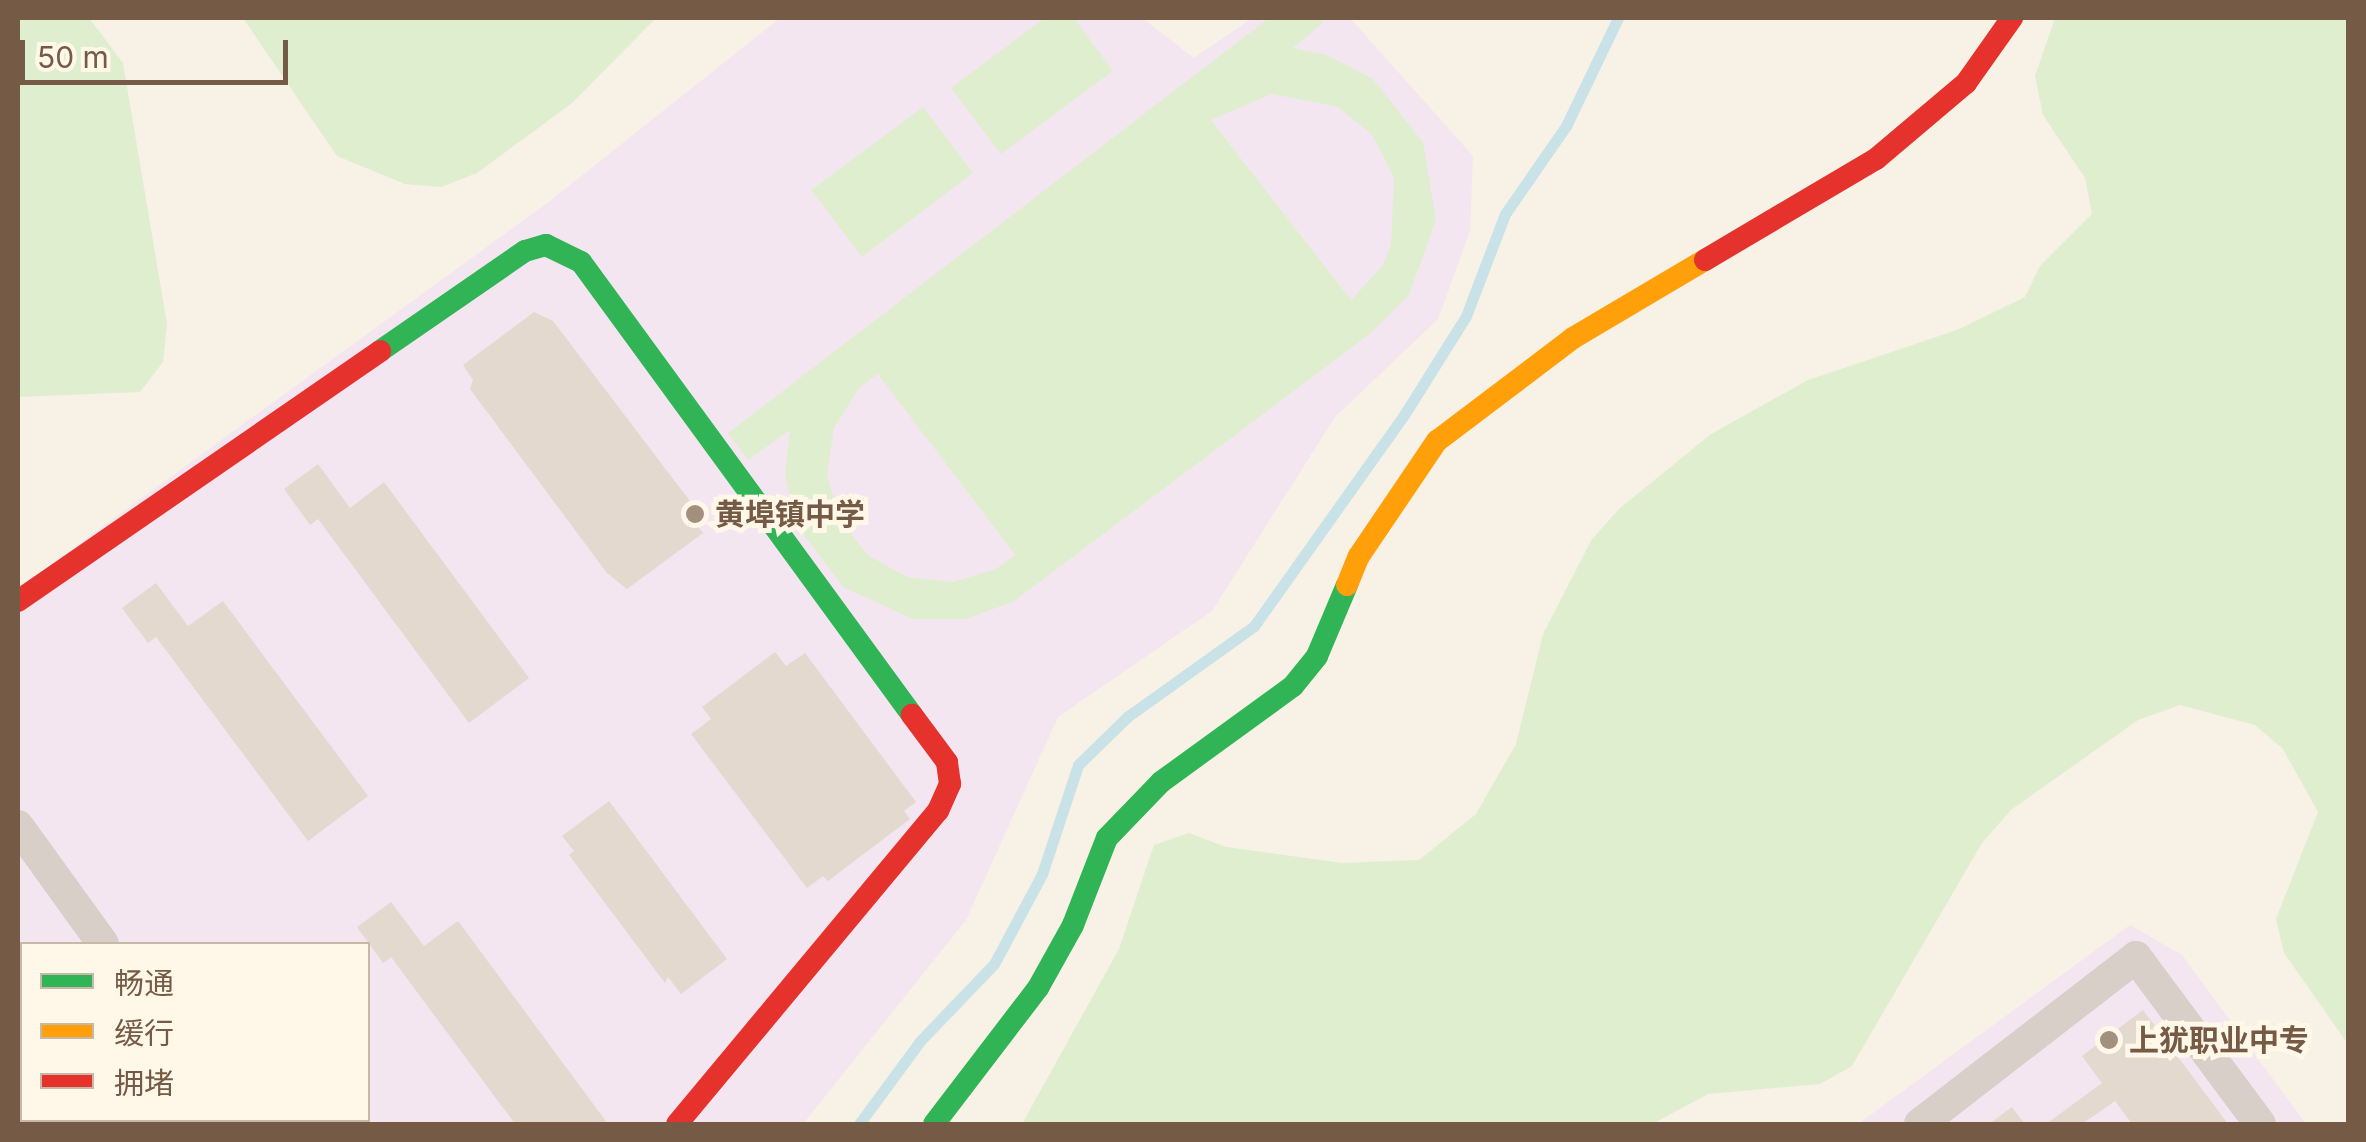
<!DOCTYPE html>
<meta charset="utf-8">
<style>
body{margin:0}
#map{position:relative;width:2366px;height:1142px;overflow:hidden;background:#f7f1e6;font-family:Inter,"Noto Sans SC",sans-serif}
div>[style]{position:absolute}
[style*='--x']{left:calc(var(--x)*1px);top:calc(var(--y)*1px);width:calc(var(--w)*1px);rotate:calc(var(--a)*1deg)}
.education>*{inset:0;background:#f4e6f0}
.green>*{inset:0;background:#e0eed0}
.stream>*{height:11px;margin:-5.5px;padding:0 5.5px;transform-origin:5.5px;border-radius:5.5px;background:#c8e2e7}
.building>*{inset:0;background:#e3d9ce}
.street>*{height:32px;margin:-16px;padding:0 16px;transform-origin:16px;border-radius:16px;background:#d8cfc8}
.fast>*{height:22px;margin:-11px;padding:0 11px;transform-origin:11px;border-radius:11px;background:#30b455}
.slow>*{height:22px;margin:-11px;padding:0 11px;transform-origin:11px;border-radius:11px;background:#ff9f0a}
.jam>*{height:22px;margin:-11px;padding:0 11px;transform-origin:11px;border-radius:11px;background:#e5322d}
.dots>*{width:28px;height:28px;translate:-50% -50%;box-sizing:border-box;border:5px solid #fff7e7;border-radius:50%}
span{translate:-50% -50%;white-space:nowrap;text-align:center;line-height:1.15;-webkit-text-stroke:10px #fff7e7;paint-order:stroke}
.poi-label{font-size:30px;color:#755a46;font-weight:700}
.left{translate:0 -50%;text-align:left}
.frame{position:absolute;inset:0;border:20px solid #755a46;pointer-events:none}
.legend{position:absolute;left:20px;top:942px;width:350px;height:180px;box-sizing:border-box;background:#fff7e7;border:2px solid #c8b8a7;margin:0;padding:12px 18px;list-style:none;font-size:30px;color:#755a46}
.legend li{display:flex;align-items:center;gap:20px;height:50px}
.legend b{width:50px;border:2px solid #c8b8a7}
.scale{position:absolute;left:20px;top:40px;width:268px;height:45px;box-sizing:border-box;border:5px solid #755a46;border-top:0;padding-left:12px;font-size:30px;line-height:35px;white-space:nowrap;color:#755a46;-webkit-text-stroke:8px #fff7e7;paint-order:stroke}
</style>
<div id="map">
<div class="education">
<div style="clip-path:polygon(evenodd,780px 18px,1142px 18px,1194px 58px,1252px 18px,1350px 18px,1473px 156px,1470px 231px,1438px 319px,1335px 417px,1212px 611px,1058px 717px,966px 920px,803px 1124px,18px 1124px,18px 588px,550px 201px,780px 18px,22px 944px,368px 944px,368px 1120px,22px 1120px,22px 944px)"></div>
<div style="clip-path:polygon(2130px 925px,2182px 955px,2306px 1124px,1858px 1124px)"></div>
</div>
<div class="green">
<div style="clip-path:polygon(18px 18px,89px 18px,123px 63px,167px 324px,163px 362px,140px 392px,18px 397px)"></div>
<div style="clip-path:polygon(243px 18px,656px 18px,572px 103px,477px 173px,441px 187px,405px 184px,337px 156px)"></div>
<div style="clip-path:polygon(1045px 18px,1074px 18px,1113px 71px,1001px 154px,951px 88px)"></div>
<div style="clip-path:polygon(evenodd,1269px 18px,1319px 18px,1323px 23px,1293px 48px,1327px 55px,1373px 79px,1423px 142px,1436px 220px,1409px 295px,1371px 333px,1013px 602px,965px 619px,913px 619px,843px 587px,797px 526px,785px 475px,790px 430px,748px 460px,728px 433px,1269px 18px,1272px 94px,1338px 107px,1372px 135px,1394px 177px,1391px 245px,1382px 266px,1351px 300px,1211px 120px,1272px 94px,1269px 18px,878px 374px,1015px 555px,996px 569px,953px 582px,907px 577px,868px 555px,839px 519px,827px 474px,834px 428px,859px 388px,878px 374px)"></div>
<div style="clip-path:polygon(2055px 18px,2348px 18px,2348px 1044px,2284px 953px,2276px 919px,2318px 812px,2283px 749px,2255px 725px,2180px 705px,2138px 720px,2011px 810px,1982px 843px,1852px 1066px,1820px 1084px,1708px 1094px,1652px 1124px,1022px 1124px,1119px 949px,1154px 845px,1189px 833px,1226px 847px,1342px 863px,1419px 860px,1476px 814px,1516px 744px,1543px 634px,1592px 539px,1619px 509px,1711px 434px,1808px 380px,1957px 330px,2025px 297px,2040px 266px,2092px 214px,2085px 178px,2043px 115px,2035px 76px)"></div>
<div style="clip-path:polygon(923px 107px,973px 173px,862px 257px,811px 190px)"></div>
</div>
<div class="stream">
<div style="--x:859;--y:1124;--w:104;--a:-53.6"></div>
<div style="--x:921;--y:1040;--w:105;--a:-46.2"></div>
<div style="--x:994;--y:964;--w:102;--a:-61.9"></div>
<div style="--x:1042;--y:874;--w:115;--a:-71.7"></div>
<div style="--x:1078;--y:765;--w:69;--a:-44.4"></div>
<div style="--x:1127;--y:717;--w:156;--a:-35.6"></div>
<div style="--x:1254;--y:626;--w:259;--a:-54.6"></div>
<div style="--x:1404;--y:415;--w:117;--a:-57.9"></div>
<div style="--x:1466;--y:316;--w:109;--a:-69.1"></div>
<div style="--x:1505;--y:214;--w:107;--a:-55.3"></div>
<div style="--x:1566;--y:126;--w:120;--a:-64.3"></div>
</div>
<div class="building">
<div style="clip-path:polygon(534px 312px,553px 321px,696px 509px,691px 517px,703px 533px,627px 589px,607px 573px,470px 389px,473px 380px,463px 365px)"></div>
<div style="clip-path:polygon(318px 464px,350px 508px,384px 482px,529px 678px,469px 723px,318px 519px,310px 525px,284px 489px)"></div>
<div style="clip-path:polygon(156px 583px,188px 626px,223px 601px,368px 796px,308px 841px,156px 637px,148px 643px,122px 608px)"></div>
<div style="clip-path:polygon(775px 652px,786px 666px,805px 653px,916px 802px,904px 811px,910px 819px,828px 881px,823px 876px,807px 888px,691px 734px,711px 719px,702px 707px)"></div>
<div style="clip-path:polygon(609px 801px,727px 959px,681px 994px,668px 977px,665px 983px,569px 855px,574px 851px,562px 836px)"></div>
<div style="clip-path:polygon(391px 902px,424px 946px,458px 921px,608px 1124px,515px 1124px,391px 957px,383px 963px,357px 927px)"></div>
<div style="clip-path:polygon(2143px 1010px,2228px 1124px,2132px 1124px,2115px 1101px,2082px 1124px,2046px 1124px,2102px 1083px,2082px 1056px)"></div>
<div style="clip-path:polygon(2012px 1107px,2025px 1124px,1989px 1124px)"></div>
</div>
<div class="street">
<div style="--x:18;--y:826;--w:145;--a:54.2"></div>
<div style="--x:1920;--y:1124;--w:273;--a:-37.7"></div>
<div style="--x:2136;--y:957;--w:208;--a:53.4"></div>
</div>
<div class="fast">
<div style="--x:380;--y:351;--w:176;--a:-34.6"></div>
<div style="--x:525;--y:251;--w:22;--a:-16"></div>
<div style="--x:546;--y:245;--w:39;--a:26"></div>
<div style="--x:581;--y:262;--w:561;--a:53.84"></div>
<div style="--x:934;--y:1124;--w:171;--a:-52.6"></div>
<div style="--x:1038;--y:988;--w:72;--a:-60.9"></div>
<div style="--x:1073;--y:925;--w:93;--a:-68.7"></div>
<div style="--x:1107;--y:838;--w:78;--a:-46"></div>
<div style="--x:1161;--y:782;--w:163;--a:-36"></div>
<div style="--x:1293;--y:686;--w:38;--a:-51"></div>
<div style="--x:1317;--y:656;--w:77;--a:-67.1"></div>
</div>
<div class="slow">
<div style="--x:1347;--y:585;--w:31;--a:-68"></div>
<div style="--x:1359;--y:556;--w:139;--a:-55.9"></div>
<div style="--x:1437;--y:441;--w:171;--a:-37.1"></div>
<div style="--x:1573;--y:338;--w:153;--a:-30.6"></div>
</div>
<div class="jam">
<div style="--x:1705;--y:260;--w:199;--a:-30.6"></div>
<div style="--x:1876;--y:159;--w:118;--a:-40.2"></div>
<div style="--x:1966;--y:83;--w:80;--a:-54.7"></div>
<div style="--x:18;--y:601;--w:440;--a:-34.6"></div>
<div style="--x:677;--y:1124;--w:408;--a:-50.2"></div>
<div style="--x:938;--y:811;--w:30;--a:-66"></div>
<div style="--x:950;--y:784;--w:22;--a:-98"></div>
<div style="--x:947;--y:762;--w:59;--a:-126.7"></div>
</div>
<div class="dots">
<div style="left:695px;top:514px;background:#a28f7e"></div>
<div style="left:2109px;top:1040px;background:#a28f7e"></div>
</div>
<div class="poi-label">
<span class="left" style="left:715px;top:514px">黄埠镇中学</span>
<span class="left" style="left:2129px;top:1040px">上犹职业中专</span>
</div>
<div class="frame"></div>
<ul class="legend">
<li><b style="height:12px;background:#30b455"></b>畅通</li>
<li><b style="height:12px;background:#ff9f0a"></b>缓行</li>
<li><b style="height:12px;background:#e5322d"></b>拥堵</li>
</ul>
<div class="scale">50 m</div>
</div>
